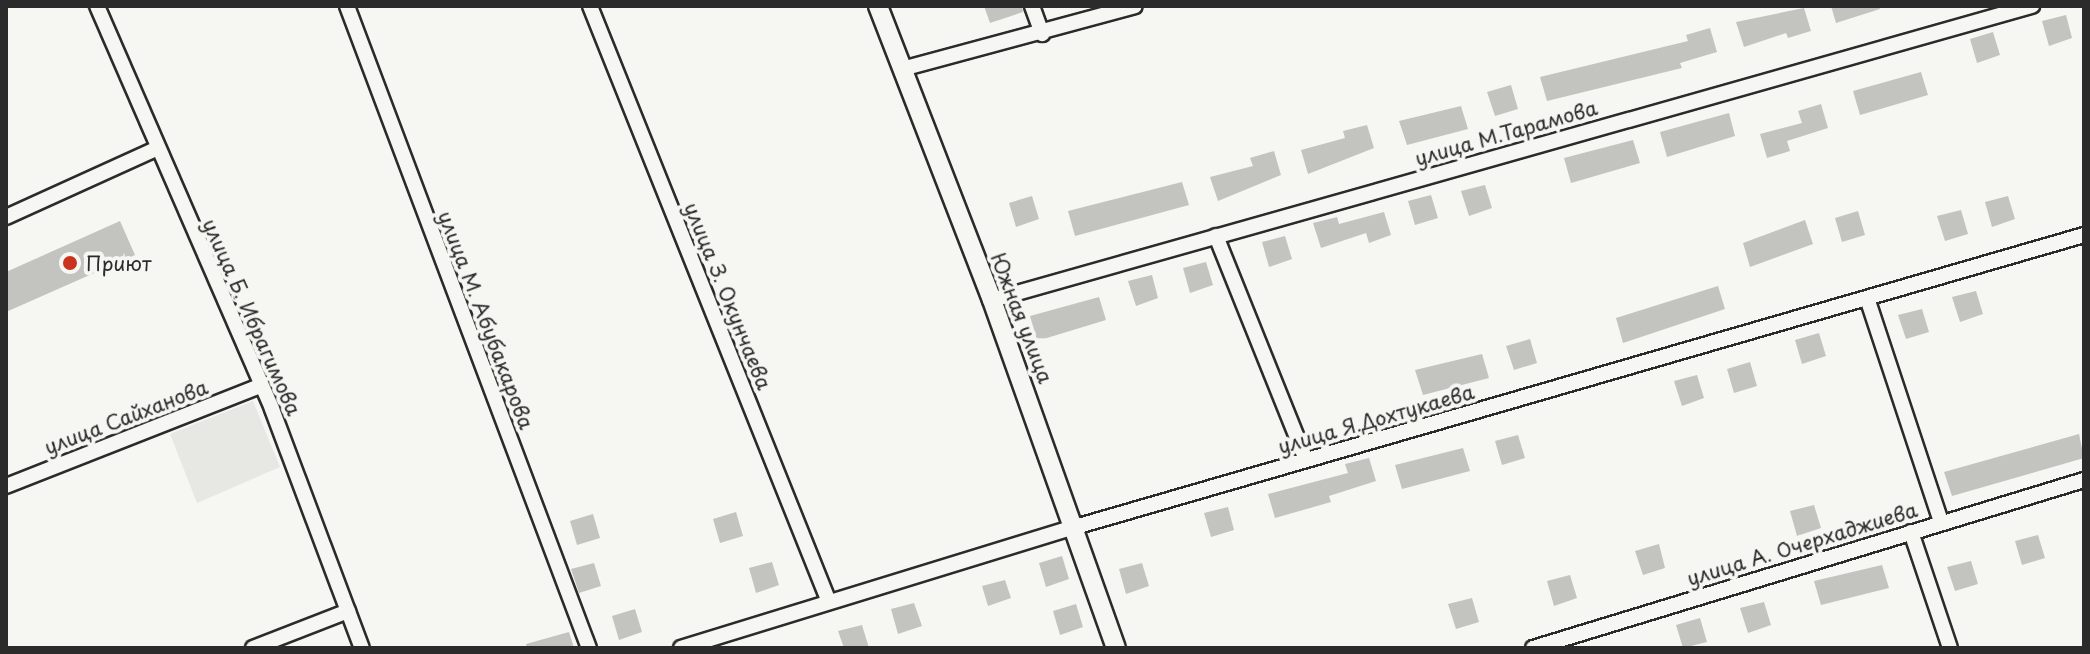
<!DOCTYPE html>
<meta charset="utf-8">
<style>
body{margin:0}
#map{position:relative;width:2090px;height:654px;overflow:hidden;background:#f6f6f2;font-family:"Playpen Sans",sans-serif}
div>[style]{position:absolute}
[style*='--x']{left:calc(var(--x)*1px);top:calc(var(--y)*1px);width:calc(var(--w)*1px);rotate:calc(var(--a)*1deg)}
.built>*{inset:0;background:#e7e7e3}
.building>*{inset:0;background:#c3c3c0}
.roads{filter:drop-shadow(2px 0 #2b2b2b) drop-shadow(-2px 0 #2b2b2b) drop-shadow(0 2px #2b2b2b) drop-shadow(0 -2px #2b2b2b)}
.street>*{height:14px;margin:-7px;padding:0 7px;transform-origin:7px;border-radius:7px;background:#f6f6f2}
.secondary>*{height:18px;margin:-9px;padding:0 9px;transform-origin:9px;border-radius:9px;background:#f6f6f2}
.dots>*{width:22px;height:22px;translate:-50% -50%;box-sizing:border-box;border:4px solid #f6f6f2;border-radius:50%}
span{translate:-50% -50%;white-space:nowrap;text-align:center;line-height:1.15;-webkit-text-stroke:8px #f6f6f2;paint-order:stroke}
.street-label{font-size:20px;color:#2b2b2b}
.poi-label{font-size:20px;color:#2b2b2b}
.left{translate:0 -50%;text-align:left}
.frame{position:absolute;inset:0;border:8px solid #2b2b2b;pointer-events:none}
</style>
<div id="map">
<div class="built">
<div style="clip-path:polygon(253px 401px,280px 467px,197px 503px,170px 434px)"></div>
</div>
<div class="building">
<div style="clip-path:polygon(984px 6px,1022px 6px,1023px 12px,990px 23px)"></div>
<div style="clip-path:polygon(1831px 6px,1879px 6px,1880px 9px,1836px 23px)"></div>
<div style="clip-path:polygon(1804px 8px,1811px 31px,1788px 38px,1786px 33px,1744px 47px,1736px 22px)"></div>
<div style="clip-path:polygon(2066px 15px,2072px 38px,2049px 46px,2042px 21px)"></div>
<div style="clip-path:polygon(1710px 28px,1717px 52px,1680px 63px,1682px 68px,1547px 101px,1540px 77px,1688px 41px,1686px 35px)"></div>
<div style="clip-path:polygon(1993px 32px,2000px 55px,1977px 63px,1970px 39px)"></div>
<div style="clip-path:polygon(1921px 72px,1928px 95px,1860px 115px,1853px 91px)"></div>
<div style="clip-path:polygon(1511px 85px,1518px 109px,1495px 116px,1487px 92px)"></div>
<div style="clip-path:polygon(1821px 104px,1828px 128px,1787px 141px,1790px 151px,1767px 158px,1760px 134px,1802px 123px,1798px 111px)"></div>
<div style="clip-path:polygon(1461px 106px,1468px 129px,1407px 145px,1399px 121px)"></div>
<div style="clip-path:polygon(1729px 113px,1735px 136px,1667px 157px,1660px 132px)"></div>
<div style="clip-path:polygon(1367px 125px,1374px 148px,1308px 174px,1301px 150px,1345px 138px,1343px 131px)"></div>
<div style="clip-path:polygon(1633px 140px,1640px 163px,1571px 183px,1564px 158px)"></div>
<div style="clip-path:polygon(1274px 151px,1281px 175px,1218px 201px,1210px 177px,1253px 166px,1250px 158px)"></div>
<div style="clip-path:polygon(1182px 182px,1189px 205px,1075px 236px,1068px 211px)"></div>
<div style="clip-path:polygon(1485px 185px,1492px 208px,1469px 216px,1461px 191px)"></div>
<div style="clip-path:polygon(1431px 195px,1438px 218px,1415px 225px,1408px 201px)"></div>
<div style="clip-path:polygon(1032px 196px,1039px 219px,1016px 227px,1009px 203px)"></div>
<div style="clip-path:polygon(2008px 196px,2015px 219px,1992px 227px,1985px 202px)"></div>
<div style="clip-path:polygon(1961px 210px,1968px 234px,1945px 241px,1937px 216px)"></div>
<div style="clip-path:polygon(1858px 211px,1865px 235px,1842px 242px,1835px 218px)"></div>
<div style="clip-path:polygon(1384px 212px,1391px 235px,1369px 243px,1366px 233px,1321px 248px,1313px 223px,1337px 217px,1339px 224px)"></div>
<div style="clip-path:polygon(1805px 220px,1813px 244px,1750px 267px,1743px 243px)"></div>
<div style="clip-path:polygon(120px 221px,135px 255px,6px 312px,6px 272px)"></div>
<div style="clip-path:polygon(1285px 236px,1292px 259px,1269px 267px,1262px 242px)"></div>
<div style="clip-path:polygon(1206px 262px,1213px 285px,1190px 293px,1183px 268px)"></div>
<div style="clip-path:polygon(1152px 275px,1158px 298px,1136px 306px,1128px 281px)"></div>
<div style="clip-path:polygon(1718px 286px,1725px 309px,1623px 343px,1616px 318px)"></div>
<div style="clip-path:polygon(1976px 291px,1983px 314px,1960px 322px,1952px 297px)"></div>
<div style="clip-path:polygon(1099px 297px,1106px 320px,1037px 341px,1030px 316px)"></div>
<div style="clip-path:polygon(1922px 309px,1929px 332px,1906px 339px,1898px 315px)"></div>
<div style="clip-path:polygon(1819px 333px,1826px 356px,1802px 364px,1795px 340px)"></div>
<div style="clip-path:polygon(1530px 339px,1537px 363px,1514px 370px,1506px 346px)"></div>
<div style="clip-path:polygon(1482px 354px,1489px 378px,1423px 395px,1415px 370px)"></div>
<div style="clip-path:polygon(1750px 362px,1757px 386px,1734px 393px,1727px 369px)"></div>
<div style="clip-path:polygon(1697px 375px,1704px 398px,1682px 406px,1674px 381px)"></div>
<div style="clip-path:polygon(2079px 434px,2084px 458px,1952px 496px,1944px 472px)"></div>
<div style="clip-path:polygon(1518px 435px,1525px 458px,1502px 465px,1495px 441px)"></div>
<div style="clip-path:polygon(1463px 448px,1470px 471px,1402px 489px,1395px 465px)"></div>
<div style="clip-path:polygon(1369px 458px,1376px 481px,1329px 496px,1331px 502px,1275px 518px,1268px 494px,1348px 473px,1345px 464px)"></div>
<div style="clip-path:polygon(1814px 505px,1821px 528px,1797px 536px,1790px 511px)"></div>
<div style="clip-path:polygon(1228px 507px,1234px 530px,1211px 537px,1204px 513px)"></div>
<div style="clip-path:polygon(736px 512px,743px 536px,720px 543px,713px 519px)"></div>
<div style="clip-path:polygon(593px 514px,600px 538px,577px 545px,570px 521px)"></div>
<div style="clip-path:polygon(2038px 535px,2045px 558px,2022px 565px,2015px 541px)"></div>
<div style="clip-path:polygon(1659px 544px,1665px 568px,1643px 575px,1635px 551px)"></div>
<div style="clip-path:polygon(1062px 556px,1069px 579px,1046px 587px,1039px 563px)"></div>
<div style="clip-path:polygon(1971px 561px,1978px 584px,1955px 591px,1947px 567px)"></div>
<div style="clip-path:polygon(772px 562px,779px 585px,756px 593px,749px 568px)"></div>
<div style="clip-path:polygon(594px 563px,601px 586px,579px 593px,571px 569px)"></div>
<div style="clip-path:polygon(1142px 563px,1149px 586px,1126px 594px,1119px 569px)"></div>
<div style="clip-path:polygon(1882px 565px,1889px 588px,1821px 605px,1814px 581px)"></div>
<div style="clip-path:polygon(1570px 575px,1577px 598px,1554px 606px,1547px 581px)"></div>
<div style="clip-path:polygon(1005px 580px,1011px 598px,988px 606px,982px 586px)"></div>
<div style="clip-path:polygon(1472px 598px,1479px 622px,1456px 629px,1448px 604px)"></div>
<div style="clip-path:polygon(1764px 602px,1771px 625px,1748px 633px,1740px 608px)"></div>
<div style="clip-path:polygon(914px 603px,922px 626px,898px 634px,891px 609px)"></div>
<div style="clip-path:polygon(1076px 604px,1083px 627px,1060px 635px,1053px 611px)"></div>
<div style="clip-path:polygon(635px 609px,642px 632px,619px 640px,612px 616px)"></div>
<div style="clip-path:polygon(1700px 618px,1707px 642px,1683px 648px,1676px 625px)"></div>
<div style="clip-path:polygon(862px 625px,869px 648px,844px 648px,838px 631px)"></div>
<div style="clip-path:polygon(569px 632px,574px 648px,527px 648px,526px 644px)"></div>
</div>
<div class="roads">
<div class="street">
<div style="--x:97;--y:6;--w:439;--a:66.5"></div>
<div style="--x:272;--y:409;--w:255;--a:69.4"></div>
<div style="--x:347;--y:6;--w:686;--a:69.35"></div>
<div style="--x:590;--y:6;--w:642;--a:68.15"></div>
<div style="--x:1032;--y:6;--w:30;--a:70"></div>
<div style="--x:902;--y:69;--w:241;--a:-15.1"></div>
<div style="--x:6;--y:217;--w:165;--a:-24.4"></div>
<div style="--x:1216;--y:236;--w:241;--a:68.1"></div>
<div style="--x:1867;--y:298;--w:236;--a:71.7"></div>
<div style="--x:992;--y:300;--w:1081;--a:-15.79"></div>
<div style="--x:6;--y:486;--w:273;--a:-21.5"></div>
<div style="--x:1911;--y:532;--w:122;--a:71.4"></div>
<div style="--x:253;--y:648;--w:102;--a:-21.3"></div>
<div style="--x:681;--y:648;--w:412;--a:-17.1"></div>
<div style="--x:1075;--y:527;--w:1050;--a:-16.14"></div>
<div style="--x:1533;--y:648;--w:576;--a:-16.96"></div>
</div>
<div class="secondary">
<div style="--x:878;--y:6;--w:315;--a:68.8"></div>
<div style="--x:992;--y:300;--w:369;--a:70.4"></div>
</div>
</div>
<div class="dots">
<div style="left:70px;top:263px;background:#c8321e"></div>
</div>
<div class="street-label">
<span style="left:1506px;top:133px;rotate:-16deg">улица М.Тарамова</span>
<span style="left:728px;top:296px;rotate:68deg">улица З. Окунчаева</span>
<span style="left:252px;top:317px;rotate:66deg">улица Б. Ибрагимова</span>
<span style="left:1022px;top:318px;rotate:69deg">Южная улица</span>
<span style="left:486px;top:320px;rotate:69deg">улица М. Абубакарова</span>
<span style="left:126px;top:417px;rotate:-21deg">улица Сайханова</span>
<span style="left:1376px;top:419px;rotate:-16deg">улица Я.Дохтукаева</span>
<span style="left:1802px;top:544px;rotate:-17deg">улица А. Очерхаджиева</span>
</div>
<div class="poi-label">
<span class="left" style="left:86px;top:263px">Приют</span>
</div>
<div class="frame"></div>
</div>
